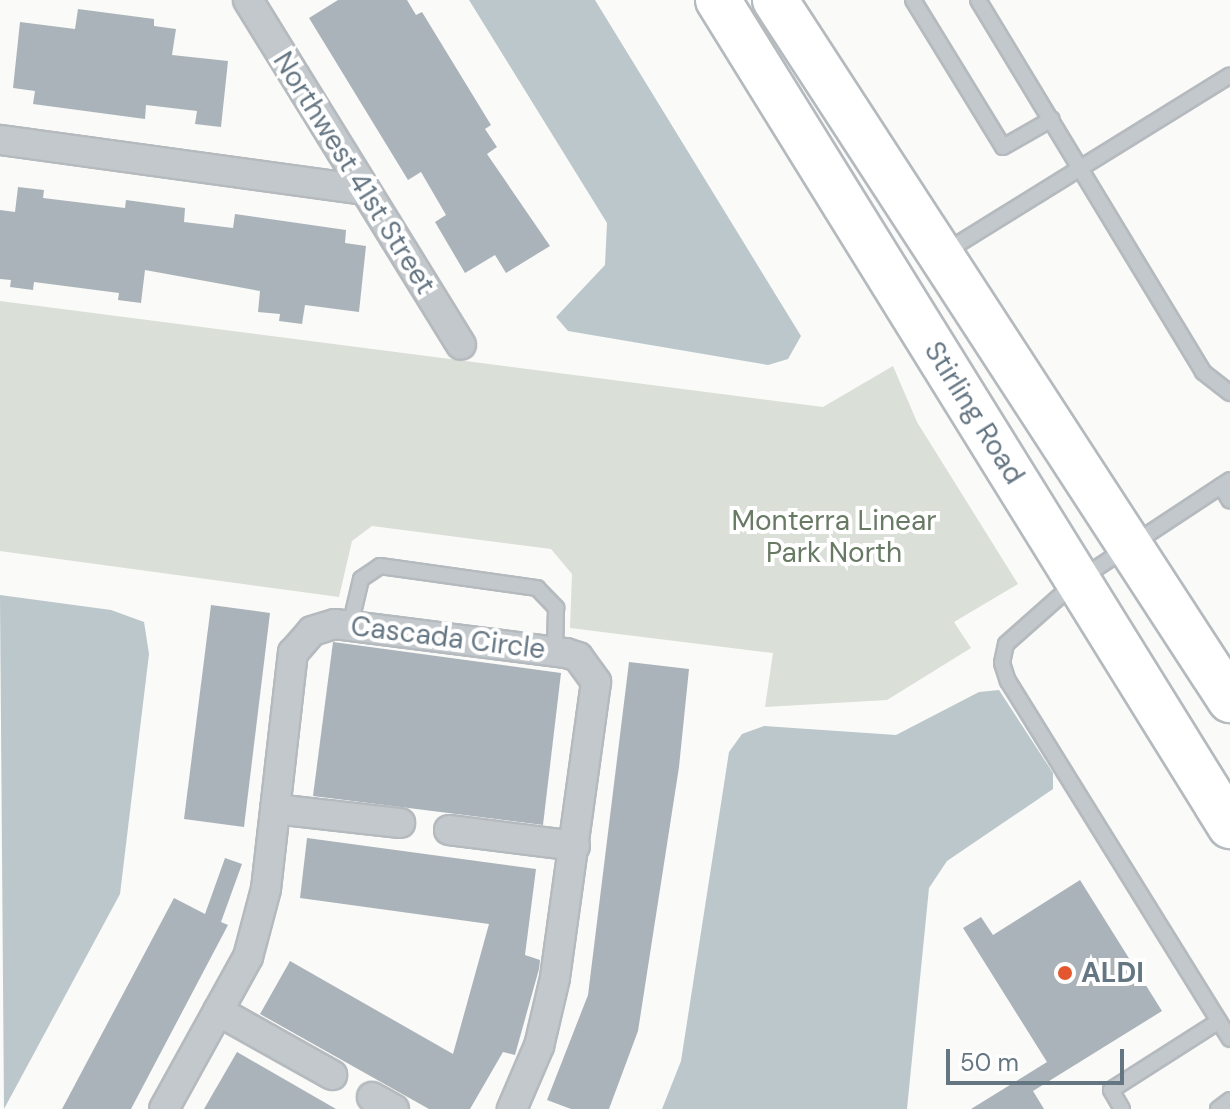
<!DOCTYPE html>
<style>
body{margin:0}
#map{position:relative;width:1230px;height:1109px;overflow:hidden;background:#fafaf8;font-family:"DM Sans",sans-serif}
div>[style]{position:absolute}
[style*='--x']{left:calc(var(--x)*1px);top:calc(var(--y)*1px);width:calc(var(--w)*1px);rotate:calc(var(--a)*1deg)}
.green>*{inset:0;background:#dadfd7}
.water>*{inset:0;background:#bbc7cb}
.building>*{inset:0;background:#aab3b9}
.roads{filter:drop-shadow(2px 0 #b5babe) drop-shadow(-2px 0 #b5babe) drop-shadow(0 2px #b5babe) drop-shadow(0 -2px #b5babe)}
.lane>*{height:14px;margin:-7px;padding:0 7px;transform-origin:7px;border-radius:7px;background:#c3c8cc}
.street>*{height:28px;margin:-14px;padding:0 14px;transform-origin:14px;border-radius:14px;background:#c3c8cc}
.primary>*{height:44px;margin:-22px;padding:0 22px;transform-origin:22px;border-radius:22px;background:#fff}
.dots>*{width:22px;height:22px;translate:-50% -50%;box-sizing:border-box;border:4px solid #fff;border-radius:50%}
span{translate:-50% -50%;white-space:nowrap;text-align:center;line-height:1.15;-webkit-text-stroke:8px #fff;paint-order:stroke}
.street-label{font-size:28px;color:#657683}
.park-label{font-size:28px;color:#687a64}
.poi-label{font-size:28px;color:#657683;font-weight:700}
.left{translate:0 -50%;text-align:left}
.scale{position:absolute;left:946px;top:1049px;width:178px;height:36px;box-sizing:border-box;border:4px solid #657683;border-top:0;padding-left:10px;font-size:24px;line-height:28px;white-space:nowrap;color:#657683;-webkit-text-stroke:6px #fff;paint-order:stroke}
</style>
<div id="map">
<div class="green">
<div style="clip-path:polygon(0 301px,823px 407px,893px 366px,917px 422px,1018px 584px,954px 622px,971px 648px,887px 700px,765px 707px,773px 653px,570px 628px,572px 574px,551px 549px,372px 526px,352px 541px,339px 597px,0 551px)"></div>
</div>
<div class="water">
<div style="clip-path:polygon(469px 0,595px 0,801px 336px,788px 359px,768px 365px,568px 331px,556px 317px,605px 265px,607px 223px)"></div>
<div style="clip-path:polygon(0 595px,111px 610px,144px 622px,149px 654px,120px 894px,4px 1109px)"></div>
<div style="clip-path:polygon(999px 690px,1053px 773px,1053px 789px,947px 861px,929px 888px,907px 1109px,662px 1109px,681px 1061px,729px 752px,742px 734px,764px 726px,896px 735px,979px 692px)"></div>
</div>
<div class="building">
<div style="clip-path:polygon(338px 0,407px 0,416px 15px,422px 12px,491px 125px,485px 129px,497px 147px,487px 154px,550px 246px,506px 273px,495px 255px,465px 273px,435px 222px,446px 215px,421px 172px,408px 180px,309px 18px)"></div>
<div style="clip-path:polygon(78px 9px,154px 19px,154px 26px,176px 29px,172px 55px,228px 61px,221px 127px,195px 124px,197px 111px,146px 105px,145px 119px,33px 104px,35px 91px,13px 88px,20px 22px,75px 29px)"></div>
<div style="clip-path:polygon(18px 187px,44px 190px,43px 198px,125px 208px,126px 200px,185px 208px,184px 222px,233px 228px,235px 214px,346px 230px,345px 243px,366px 246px,359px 312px,305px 305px,302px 324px,279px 321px,280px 314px,258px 312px,260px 291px,145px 270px,141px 303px,118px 300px,119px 293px,34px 282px,33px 290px,10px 287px,11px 280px,0 279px,0 210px,15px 212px)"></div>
<div style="clip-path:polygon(211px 605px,270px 613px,244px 827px,184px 819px)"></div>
<div style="clip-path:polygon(333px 642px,561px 673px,543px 825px,313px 796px)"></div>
<div style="clip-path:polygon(629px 662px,689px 669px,679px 767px,638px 1031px,609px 1109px,571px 1109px,547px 1100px,588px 995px)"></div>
<div style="clip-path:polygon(307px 838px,536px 869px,525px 955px,540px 960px,539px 969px,515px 1055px,503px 1052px,470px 1109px,429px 1109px,260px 1014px,290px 961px,453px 1054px,489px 924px,300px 898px)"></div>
<div style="clip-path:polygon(225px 858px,242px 864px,221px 922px,228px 925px,131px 1109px,62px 1109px,174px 898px,205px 914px)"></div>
<div style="clip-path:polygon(1080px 880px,1162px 1011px,1033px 1091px,1044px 1109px,971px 1109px,1047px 1062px,963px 928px,981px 917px,993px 935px)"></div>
<div style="clip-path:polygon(237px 1052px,336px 1109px,204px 1109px)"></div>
</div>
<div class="roads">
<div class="lane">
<div style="--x:913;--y:0;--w:172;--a:58.5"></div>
<div style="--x:1003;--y:147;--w:56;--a:-29.7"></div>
<div style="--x:978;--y:0;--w:435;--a:58.8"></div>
<div style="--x:1203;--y:372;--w:34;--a:38"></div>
<div style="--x:945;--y:252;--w:335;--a:-31.8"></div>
<div style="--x:1230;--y:480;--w:183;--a:146.6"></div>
<div style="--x:1077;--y:581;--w:95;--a:138.4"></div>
<div style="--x:1006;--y:644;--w:19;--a:102"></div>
<div style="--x:1002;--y:663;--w:19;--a:72"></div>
<div style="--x:1008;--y:681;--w:421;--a:58.2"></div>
<div style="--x:1221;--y:486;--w:17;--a:59"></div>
<div style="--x:350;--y:626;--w:48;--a:-76.8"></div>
<div style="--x:361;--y:579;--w:23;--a:-34"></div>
<div style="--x:380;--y:566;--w:159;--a:8"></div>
<div style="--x:537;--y:588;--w:28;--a:46"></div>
<div style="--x:556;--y:608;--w:43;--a:91.3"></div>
<div style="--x:1122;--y:1109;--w:22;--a:-120"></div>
<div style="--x:1111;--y:1090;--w:128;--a:-32.6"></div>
<div style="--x:1218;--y:1109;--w:15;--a:-37"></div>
</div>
<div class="street">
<div style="--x:248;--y:0;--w:405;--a:58.3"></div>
<div style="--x:0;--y:140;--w:368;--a:7.8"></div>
<div style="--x:275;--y:809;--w:126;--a:6.4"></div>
<div style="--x:449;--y:830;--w:127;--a:7.2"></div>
<div style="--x:218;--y:1011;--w:131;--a:29.3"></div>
<div style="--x:372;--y:1097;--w:25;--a:29"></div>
<div style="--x:164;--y:1109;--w:174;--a:-61.1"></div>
<div style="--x:248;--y:957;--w:70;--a:-75.2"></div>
<div style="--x:266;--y:889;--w:238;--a:-83.5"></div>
<div style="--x:293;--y:653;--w:29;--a:-49"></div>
<div style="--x:312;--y:631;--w:24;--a:-17"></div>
<div style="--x:335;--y:624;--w:233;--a:7.2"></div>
<div style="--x:566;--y:653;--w:13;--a:18"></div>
<div style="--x:578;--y:657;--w:31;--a:54"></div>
<div style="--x:596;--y:682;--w:299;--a:97.9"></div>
<div style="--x:555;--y:978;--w:70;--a:103.2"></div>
<div style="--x:539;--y:1046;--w:69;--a:113.2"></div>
</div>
<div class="primary">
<div style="--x:718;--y:0;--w:972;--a:58.21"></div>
<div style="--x:775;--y:0;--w:835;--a:56.98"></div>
</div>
</div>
<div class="dots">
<div style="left:1065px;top:973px;background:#e4572e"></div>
</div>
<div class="street-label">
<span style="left:354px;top:173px;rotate:58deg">Northwest 41st Street</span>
<span style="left:974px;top:413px;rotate:58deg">Stirling Road</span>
<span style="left:448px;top:638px;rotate:7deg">Cascada Circle</span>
</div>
<div class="park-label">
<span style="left:834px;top:537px">Monterra Linear<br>Park North</span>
</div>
<div class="poi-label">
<span class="left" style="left:1081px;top:973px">ALDI</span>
</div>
<div class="scale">50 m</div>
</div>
